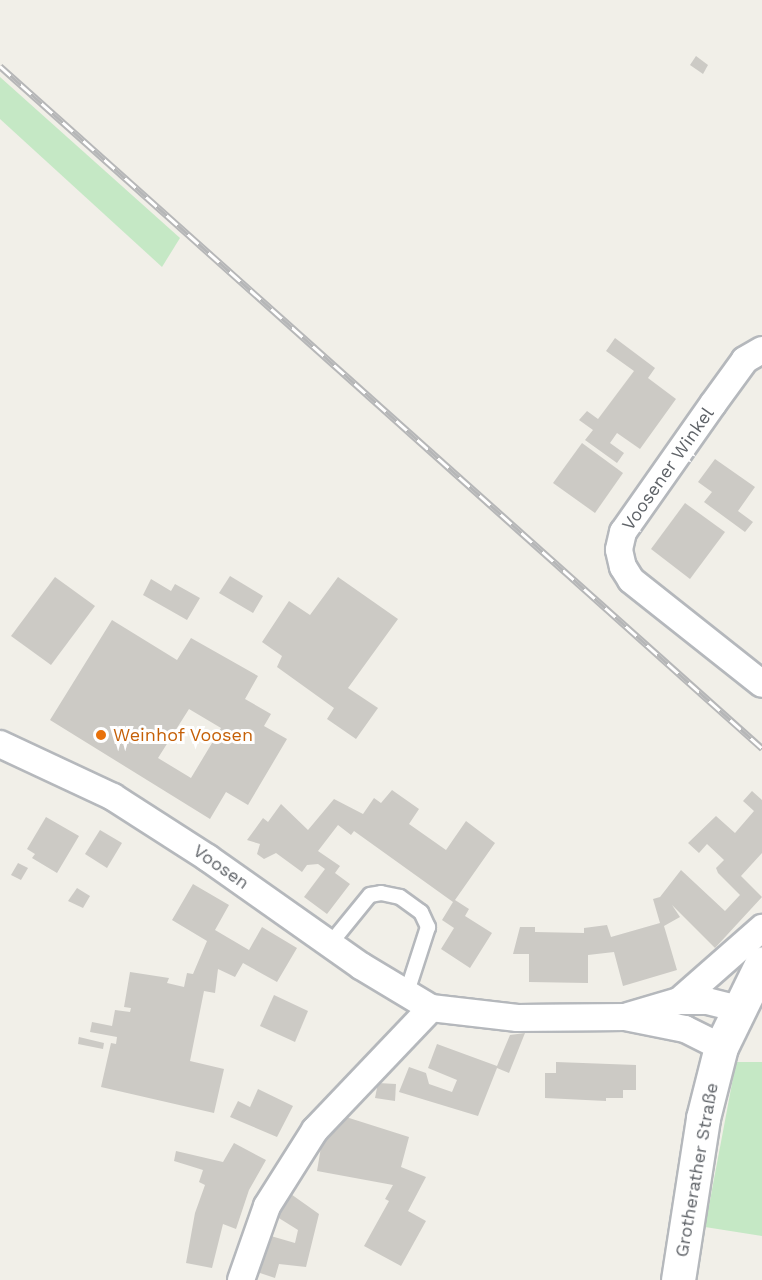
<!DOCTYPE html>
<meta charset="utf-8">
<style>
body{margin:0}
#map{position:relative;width:762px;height:1280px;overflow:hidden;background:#f1efe8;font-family:"Work Sans",sans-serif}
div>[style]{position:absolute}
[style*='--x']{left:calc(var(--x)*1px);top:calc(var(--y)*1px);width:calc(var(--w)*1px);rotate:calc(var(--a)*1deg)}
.green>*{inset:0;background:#c5e8c5}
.building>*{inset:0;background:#cccac5}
.roads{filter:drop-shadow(2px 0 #b5b8bc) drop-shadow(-2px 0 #b5b8bc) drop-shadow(0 2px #b5b8bc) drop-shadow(0 -2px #b5b8bc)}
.lane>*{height:14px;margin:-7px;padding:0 7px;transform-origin:7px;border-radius:7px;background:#fff}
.street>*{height:26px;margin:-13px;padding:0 13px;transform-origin:13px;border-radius:13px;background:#fff}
.secondary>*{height:33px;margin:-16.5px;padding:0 16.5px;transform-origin:16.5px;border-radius:16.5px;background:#fff}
.rail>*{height:7px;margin-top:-3.5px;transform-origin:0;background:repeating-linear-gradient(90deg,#fff 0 14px,#b6b7b8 0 28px);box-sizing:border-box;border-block:2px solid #b6b7b8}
.dots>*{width:16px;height:16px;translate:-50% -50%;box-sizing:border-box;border:3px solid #fff;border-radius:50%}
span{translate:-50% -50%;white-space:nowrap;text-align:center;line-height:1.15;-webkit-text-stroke:6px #fff;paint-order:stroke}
.street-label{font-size:18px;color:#5f6368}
.food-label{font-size:18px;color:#c56008}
.left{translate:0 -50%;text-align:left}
</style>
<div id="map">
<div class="green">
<div style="clip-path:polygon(0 77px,180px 238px,162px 267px,0 119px)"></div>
<div style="clip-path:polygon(736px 1062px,762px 1062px,762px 1236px,705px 1227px)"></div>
</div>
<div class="building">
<div style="clip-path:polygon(696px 56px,708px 65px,703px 74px,690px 65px)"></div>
<div style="clip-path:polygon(615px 338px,655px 368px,648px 378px,676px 399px,640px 449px,617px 433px,610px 443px,624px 453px,617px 463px,585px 440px,593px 430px,579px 420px,587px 411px,598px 419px,634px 371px,606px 351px)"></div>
<div style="clip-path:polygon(582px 443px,623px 473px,595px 513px,553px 483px)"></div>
<div style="clip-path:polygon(715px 459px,755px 487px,738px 511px,753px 522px,745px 532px,704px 502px,712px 492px,698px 482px)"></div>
<div style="clip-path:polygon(685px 503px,725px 532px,690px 579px,651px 549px)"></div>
<div style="clip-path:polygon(230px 576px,263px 596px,253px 613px,219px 593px)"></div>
<div style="clip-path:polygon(55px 577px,95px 606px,51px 665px,11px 636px)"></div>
<div style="clip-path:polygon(338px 577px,398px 619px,348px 688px,378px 708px,356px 739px,327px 719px,334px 708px,277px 667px,282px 656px,262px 642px,289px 601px,310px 615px)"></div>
<div style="clip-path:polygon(151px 579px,171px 591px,175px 584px,200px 598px,187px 620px,143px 595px)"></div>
<div style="clip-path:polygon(evenodd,112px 620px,177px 660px,191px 638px,258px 676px,245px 699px,271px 714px,264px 726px,287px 739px,248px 805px,226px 792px,210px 819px,50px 720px,112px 620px,189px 709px,221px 728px,191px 778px,158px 758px,189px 709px)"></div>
<div style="clip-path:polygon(392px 790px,419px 809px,409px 824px,446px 850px,466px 821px,495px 843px,455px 900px,469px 909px,465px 916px,492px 933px,470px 968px,441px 949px,454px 928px,442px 920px,453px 902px,354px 831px,351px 835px,338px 825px,318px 851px,340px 866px,335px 873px,350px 884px,327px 914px,304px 897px,325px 869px,318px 864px,307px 865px,302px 872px,276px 853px,264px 859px,257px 854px,260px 844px,247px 840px,263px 818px,268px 822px,281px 804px,308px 830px,334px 799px,363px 814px,374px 798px,381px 803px)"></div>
<div style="clip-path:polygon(752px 791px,762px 800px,762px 853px,741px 876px,762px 897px,715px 948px,672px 905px,680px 917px,664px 926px,677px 970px,623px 986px,614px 952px,588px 955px,588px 983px,529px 982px,529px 954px,513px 954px,520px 927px,535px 927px,535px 932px,584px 933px,584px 928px,607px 925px,611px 937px,660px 923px,653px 899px,660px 897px,681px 870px,725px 911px,740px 895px,718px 873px,716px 868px,724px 860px,707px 844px,699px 853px,688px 843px,716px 816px,735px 833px,754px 811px,743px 801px)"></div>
<div style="clip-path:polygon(46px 817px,79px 836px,57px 873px,32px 858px,35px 854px,27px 849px)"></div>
<div style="clip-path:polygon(100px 830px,122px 843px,107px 868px,85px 854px)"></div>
<div style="clip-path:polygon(18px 863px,28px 868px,21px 880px,11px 875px)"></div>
<div style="clip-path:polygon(193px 884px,229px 905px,215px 930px,249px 950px,262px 927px,297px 948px,277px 982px,243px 963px,235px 977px,218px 969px,215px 993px,204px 991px,190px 1061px,224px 1069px,214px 1113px,101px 1087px,111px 1043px,116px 1044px,117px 1037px,90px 1032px,92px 1022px,112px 1026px,115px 1010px,130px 1012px,131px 1008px,124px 1007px,130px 972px,169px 978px,167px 983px,184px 987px,187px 973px,193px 974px,207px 941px,172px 920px)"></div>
<div style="clip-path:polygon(77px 888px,90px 896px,83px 908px,68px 901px)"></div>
<div style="clip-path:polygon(274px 995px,308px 1011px,295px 1042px,260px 1026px)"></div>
<div style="clip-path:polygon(525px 1033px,509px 1073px,497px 1068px,478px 1116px,399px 1092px,409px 1067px,426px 1073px,429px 1084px,452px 1092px,457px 1080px,428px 1068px,437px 1044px,497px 1066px,510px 1035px)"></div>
<div style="clip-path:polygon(79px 1037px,104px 1043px,103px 1049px,78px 1044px)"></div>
<div style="clip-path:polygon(556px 1062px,636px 1065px,636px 1090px,623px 1090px,623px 1098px,606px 1098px,606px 1101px,545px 1098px,545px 1073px,556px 1073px)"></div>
<div style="clip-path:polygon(378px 1083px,396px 1084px,395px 1101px,375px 1098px)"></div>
<div style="clip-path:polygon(258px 1089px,293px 1106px,277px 1137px,230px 1117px,238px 1101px,250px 1107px)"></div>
<div style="clip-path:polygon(346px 1117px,409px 1137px,401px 1167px,426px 1177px,408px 1211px,426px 1221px,401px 1266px,364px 1246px,389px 1201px,385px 1199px,393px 1185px,317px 1171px,321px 1147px)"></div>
<div style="clip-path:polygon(234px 1143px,266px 1160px,249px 1190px,236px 1229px,223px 1224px,212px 1268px,186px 1263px,195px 1213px,205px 1185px,199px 1182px,203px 1170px,174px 1161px,176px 1151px,223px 1162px)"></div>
<div style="clip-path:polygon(288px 1192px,319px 1214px,306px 1267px,279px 1264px,275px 1278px,257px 1272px,264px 1234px,295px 1243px,298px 1230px,274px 1215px)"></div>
</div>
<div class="roads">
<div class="lane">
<div style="--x:330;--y:944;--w:63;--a:-50.8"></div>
<div style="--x:370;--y:895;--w:11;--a:-10"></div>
<div style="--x:381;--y:893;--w:19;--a:12"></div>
<div style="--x:400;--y:897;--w:26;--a:36"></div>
<div style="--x:421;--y:912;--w:17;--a:65"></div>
<div style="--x:428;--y:927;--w:71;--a:107.9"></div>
</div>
<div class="street">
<div style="--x:762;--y:350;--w:20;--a:150"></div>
<div style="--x:745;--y:360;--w:54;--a:126"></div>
<div style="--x:713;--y:404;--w:156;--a:125.1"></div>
<div style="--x:623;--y:532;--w:18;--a:103"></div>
<div style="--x:619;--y:550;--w:17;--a:77"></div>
<div style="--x:623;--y:567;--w:15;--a:58"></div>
<div style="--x:631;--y:580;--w:167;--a:38.4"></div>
<div style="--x:0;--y:744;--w:125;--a:25.1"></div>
<div style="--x:113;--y:797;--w:113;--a:32.7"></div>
<div style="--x:208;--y:858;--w:187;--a:35.2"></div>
<div style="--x:361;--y:966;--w:82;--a:31"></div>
<div style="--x:431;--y:1008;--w:87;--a:6.6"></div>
<div style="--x:517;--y:1018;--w:108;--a:-0.5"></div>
<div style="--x:625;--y:1017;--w:61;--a:11.3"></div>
<div style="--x:685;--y:1029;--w:40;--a:26.6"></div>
<div style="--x:679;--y:1001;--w:111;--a:-41.3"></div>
<div style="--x:628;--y:1016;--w:53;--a:-16.4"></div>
<div style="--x:679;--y:1001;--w:28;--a:0"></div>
<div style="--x:707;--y:1001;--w:32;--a:14"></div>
<div style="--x:241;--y:1280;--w:78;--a:-70.6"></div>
<div style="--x:267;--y:1206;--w:90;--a:-57.7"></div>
<div style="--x:315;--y:1130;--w:168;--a:-46.4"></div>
</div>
<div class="secondary">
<div style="--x:678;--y:1280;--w:164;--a:-81.2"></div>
<div style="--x:703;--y:1118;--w:73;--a:-75.8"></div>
<div style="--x:721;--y:1047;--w:93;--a:-64"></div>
</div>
</div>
<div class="rail">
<div style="--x:0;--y:66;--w:1023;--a:41.83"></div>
</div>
<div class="dots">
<div style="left:101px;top:735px;background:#e8710a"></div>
</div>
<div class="street-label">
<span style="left:668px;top:469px;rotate:-55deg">Voosener Winkel</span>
<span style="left:221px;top:867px;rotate:35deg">Voosen</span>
<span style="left:697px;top:1170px;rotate:-80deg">Grotherather Straße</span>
</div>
<div class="food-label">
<span class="left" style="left:113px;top:735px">Weinhof Voosen</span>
</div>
</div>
